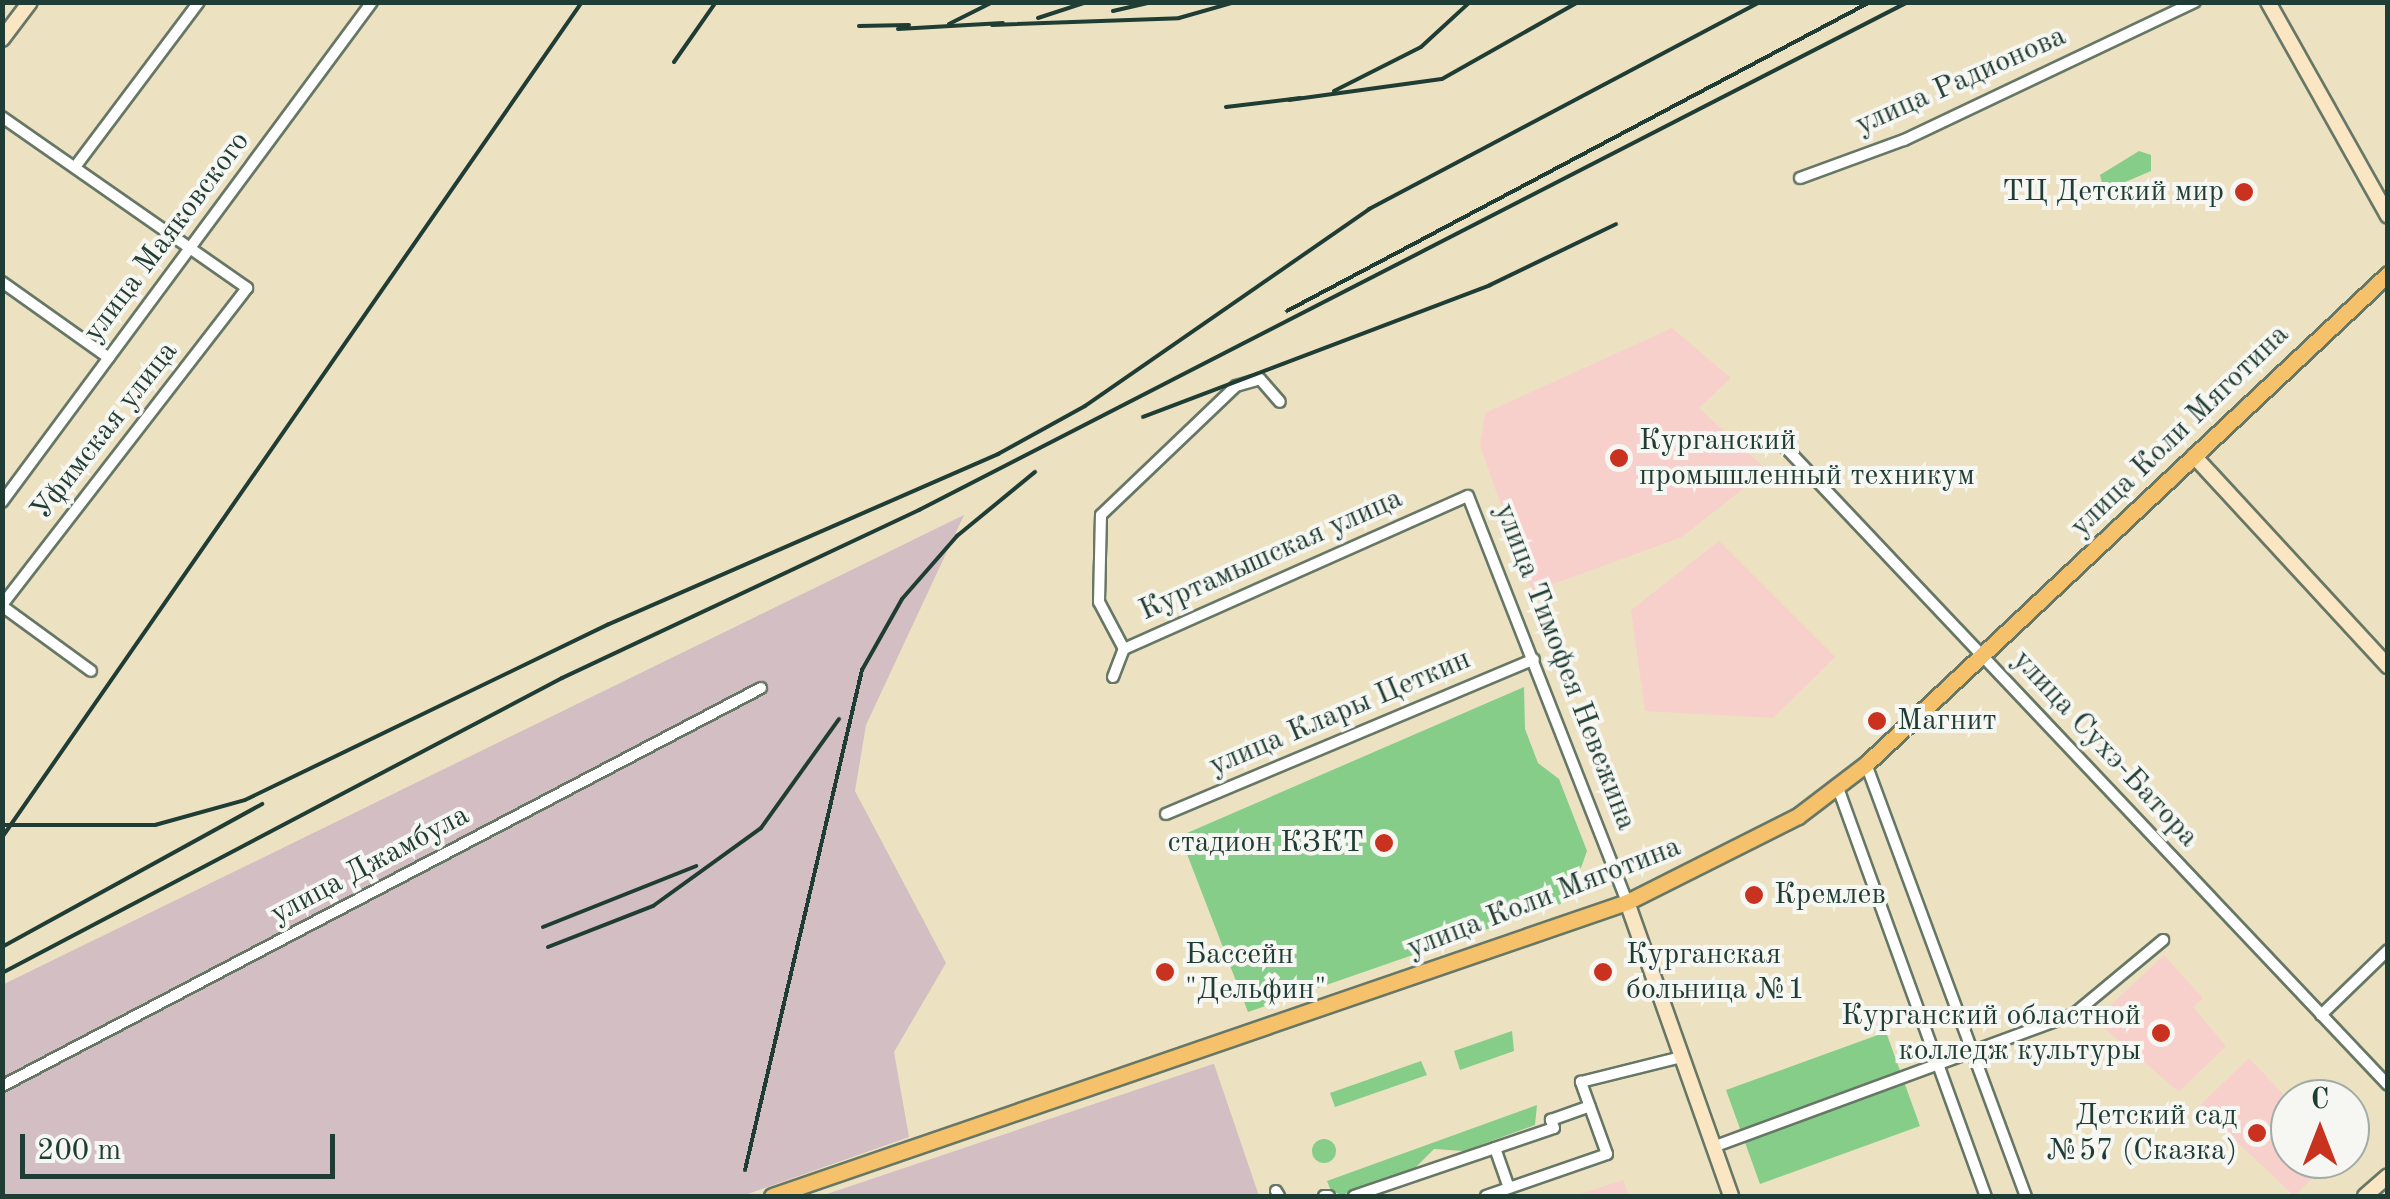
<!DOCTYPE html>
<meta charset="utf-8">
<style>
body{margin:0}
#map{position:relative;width:2390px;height:1199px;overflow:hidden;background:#ece2c2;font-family:"Old Standard TT",serif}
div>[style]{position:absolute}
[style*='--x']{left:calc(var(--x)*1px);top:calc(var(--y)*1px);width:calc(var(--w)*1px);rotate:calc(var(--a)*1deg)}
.built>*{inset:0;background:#f7d0cc}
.industrial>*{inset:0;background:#d2bec3}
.green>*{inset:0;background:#85cd88}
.round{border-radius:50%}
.roads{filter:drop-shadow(2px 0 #677766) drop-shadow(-2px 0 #677766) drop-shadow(0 2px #677766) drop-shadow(0 -2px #677766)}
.street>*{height:10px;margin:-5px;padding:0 5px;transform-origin:5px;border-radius:5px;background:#fff}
.secondary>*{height:14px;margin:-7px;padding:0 7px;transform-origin:7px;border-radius:7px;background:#fbe6c4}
.primary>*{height:15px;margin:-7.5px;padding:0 7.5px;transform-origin:7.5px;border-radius:7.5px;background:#f5c16b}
.rail>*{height:4px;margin:-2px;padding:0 2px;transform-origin:2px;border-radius:2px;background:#1f3d34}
.dots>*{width:28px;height:28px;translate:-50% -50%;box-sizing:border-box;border:5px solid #f6f6f2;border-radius:50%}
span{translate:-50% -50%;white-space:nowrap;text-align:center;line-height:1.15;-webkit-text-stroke:8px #f6f6f2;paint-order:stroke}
.street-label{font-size:30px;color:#1f3d34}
.poi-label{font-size:30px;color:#1f3d34}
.right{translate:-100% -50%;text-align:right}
.left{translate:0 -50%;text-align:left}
.frame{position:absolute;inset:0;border:5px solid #1f3d34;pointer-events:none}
.north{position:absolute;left:2270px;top:1079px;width:100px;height:100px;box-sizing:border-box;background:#f6f6f2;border:2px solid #a0aca6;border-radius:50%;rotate:0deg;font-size:28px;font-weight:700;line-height:40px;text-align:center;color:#1f3d34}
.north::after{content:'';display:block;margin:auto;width:35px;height:45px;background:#c8321e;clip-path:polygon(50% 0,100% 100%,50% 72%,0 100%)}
.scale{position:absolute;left:20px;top:1134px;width:315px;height:45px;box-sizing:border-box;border:5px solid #1f3d34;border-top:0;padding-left:12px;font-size:30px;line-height:35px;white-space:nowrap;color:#1f3d34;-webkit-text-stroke:8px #f6f6f2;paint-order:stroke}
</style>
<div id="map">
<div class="built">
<div style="clip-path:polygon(1672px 328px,1731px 378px,1699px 408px,1767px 470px,1682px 537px,1532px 592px,1480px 446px,1485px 413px)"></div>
<div style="clip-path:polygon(1719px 541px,1835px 657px,1773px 718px,1645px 711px,1631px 610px)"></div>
<div style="clip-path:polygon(2164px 955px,2203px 998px,2193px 1007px,2226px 1046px,2179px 1092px,2095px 1020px)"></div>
<div style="clip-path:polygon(2249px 1058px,2290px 1101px,2290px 1159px,2333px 1159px,2294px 1196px,2199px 1106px)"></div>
<div style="clip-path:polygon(1623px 1180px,1629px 1196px,1574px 1196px)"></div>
</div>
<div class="industrial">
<div style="clip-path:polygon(964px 515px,866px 725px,855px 791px,946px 963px,894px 1052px,909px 1137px,742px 1196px,3px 1196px,2px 985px)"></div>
<div style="clip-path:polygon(1214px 1064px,1259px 1196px,821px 1196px,1213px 1064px)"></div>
</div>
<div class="green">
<div style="clip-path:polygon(2139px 151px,2151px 155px,2151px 171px,2104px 191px,2100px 175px)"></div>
<div style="clip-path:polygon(1524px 687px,1525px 729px,1538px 763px,1559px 779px,1587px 851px,1569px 901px,1248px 1012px,1180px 836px)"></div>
<div style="clip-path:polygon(1512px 1031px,1514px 1051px,1460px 1070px,1454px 1051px)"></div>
<div style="clip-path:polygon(1886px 1032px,1920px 1126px,1760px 1184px,1726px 1090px)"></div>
<div style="clip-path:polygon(1421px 1061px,1427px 1075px,1335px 1107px,1330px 1093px)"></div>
<div style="clip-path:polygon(1537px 1105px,1535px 1125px,1464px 1151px,1434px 1149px,1413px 1170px,1342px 1195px,1331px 1191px,1327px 1181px)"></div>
<div class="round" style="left:1312px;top:1139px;width:24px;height:24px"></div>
</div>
<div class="roads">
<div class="street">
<div style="--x:2;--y:117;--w:299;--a:34.9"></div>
<div style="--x:247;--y:288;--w:401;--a:127.7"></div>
<div style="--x:75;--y:167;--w:206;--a:-53.1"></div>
<div style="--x:1800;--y:178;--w:111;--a:-20.1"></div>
<div style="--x:1904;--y:140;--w:322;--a:-25.4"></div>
<div style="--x:2;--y:282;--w:131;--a:35.4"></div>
<div style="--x:1786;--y:448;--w:876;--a:46.62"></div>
<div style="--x:2;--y:502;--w:622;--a:-53.5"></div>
<div style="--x:2;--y:606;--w:110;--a:36.1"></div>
<div style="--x:1124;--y:649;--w:53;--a:-118"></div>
<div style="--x:1099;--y:602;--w:87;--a:-88.7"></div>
<div style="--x:1101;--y:515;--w:187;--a:-43.7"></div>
<div style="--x:1236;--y:386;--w:25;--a:-16"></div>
<div style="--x:1260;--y:379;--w:30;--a:49"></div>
<div style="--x:1113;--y:677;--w:30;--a:-69"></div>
<div style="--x:1124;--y:649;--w:376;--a:-24"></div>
<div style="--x:1468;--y:496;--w:436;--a:68.6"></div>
<div style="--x:1866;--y:764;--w:461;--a:69.7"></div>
<div style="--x:1838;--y:788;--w:434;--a:70.1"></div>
<div style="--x:1166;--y:814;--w:399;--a:-22.8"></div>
<div style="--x:2321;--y:1015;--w:93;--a:-44.1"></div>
<div style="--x:2;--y:1086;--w:857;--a:-27.67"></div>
<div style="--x:1713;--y:1147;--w:385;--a:-20.2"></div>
<div style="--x:2074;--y:1014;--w:116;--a:-39.7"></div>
<div style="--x:1495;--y:1148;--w:42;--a:70.7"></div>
<div style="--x:1276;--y:1191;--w:6;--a:59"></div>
<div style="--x:1324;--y:1196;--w:5;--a:0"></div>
<div style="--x:1354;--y:1196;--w:211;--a:-18.8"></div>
<div style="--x:1554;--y:1128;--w:9;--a:-111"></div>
<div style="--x:1551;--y:1120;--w:41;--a:-19.7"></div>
<div style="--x:1486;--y:1196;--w:128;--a:-19.1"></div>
<div style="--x:1607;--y:1154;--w:77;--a:-109.9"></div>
<div style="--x:1581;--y:1082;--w:103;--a:-14"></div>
</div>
<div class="secondary">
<div style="--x:2268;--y:2;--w:245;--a:60.7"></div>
<div style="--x:2;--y:39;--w:46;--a:-52.9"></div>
<div style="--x:2194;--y:456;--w:286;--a:47.3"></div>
<div style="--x:1627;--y:902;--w:312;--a:70.5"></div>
<div style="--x:2365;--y:1196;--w:30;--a:-41"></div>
</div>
<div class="primary">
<div style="--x:772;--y:1196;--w:904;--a:-18.98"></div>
<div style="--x:1627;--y:902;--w:191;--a:-26.7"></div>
<div style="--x:1798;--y:816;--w:86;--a:-37.4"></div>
<div style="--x:1866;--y:764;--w:716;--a:-43.19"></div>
</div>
</div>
<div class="rail">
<div style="--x:1113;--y:11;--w:40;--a:-13"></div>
<div style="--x:1038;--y:18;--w:52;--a:-18.1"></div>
<div style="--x:949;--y:24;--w:49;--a:-26.6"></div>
<div style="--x:992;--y:25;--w:187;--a:-2.1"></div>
<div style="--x:1179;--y:18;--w:58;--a:-15.9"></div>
<div style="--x:859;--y:26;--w:50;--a:-1.1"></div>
<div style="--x:898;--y:29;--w:105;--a:-3.3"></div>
<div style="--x:674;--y:62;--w:73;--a:-55"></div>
<div style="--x:1334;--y:91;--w:97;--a:-26.8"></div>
<div style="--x:1421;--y:47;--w:67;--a:-42.6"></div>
<div style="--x:1289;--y:100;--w:154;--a:-7.8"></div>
<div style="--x:1442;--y:79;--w:156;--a:-29.5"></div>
<div style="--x:1226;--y:107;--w:75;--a:-6.9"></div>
<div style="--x:1287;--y:311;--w:660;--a:-27.92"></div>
<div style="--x:1143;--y:417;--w:371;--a:-20.8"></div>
<div style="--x:1490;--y:285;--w:140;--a:-25.8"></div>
<div style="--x:2;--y:825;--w:153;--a:0"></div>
<div style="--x:155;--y:825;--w:93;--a:-15.5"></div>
<div style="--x:245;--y:800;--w:404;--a:-25.8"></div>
<div style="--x:609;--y:624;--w:425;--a:-23.6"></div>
<div style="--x:998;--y:454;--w:99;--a:-28.9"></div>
<div style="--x:1085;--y:406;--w:346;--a:-34.7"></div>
<div style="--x:1369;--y:209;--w:442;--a:-27.9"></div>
<div style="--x:3;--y:836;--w:1015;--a:-55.23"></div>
<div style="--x:543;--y:927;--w:165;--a:-21.7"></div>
<div style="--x:2;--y:947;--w:297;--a:-28.8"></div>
<div style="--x:548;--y:947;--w:113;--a:-21.3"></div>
<div style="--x:653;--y:906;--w:133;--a:-35.8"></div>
<div style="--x:761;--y:828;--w:134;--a:-54.4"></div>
<div style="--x:2;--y:973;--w:633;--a:-27.78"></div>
<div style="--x:562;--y:678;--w:395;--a:-25.2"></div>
<div style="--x:919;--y:510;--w:1112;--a:-27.19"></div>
<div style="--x:745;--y:1170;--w:514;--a:-76.83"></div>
<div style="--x:862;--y:670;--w:81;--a:-60.6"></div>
<div style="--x:902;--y:599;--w:84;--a:-48.9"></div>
<div style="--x:957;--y:536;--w:101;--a:-39.4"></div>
</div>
<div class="dots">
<div style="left:2244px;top:192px;background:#c8321e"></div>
<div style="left:1619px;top:458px;background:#c8321e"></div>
<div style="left:1877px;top:721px;background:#c8321e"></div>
<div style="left:1384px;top:843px;background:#c8321e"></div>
<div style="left:1754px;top:895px;background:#c8321e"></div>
<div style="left:1165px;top:972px;background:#c8321e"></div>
<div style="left:1603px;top:972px;background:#c8321e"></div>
<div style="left:2161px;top:1033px;background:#c8321e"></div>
<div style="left:2257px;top:1133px;background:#c8321e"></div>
</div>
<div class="street-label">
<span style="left:1961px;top:81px;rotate:-24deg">улица Радионова</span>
<span style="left:167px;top:237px;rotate:-53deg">улица Маяковского</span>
<span style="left:105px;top:431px;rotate:-52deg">Уфимская улица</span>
<span style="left:2180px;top:431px;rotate:-44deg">улица Коли Мяготина</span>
<span style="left:1271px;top:555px;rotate:-24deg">Куртамышская улица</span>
<span style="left:1565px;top:667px;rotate:69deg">улица Тимофея Невежина</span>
<span style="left:1340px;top:713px;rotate:-23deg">улица Клары Цеткин</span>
<span style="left:2105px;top:749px;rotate:47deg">улица Сухэ-Батора</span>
<span style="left:370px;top:865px;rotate:-28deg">улица Джамбула</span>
<span style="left:1544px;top:898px;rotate:-21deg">улица Коли Мяготина</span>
</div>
<div class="poi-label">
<span class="right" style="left:2224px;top:192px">ТЦ Детский мир</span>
<span class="left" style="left:1639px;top:458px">Курганский<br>промышленный техникум</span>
<span class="left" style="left:1897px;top:721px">Магнит</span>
<span class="right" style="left:1364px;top:843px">стадион КЗКТ</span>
<span class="left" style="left:1774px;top:895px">Кремлев</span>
<span class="left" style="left:1185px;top:972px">Бассейн<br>"Дельфин"</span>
<span class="left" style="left:1626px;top:972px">Курганская<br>больница №1</span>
<span class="right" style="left:2141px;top:1033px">Курганский областной<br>колледж культуры</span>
<span class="right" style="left:2237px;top:1133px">Детский сад<br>№57 (Сказка)</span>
</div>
<div class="frame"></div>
<div class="north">С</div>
<div class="scale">200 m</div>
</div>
